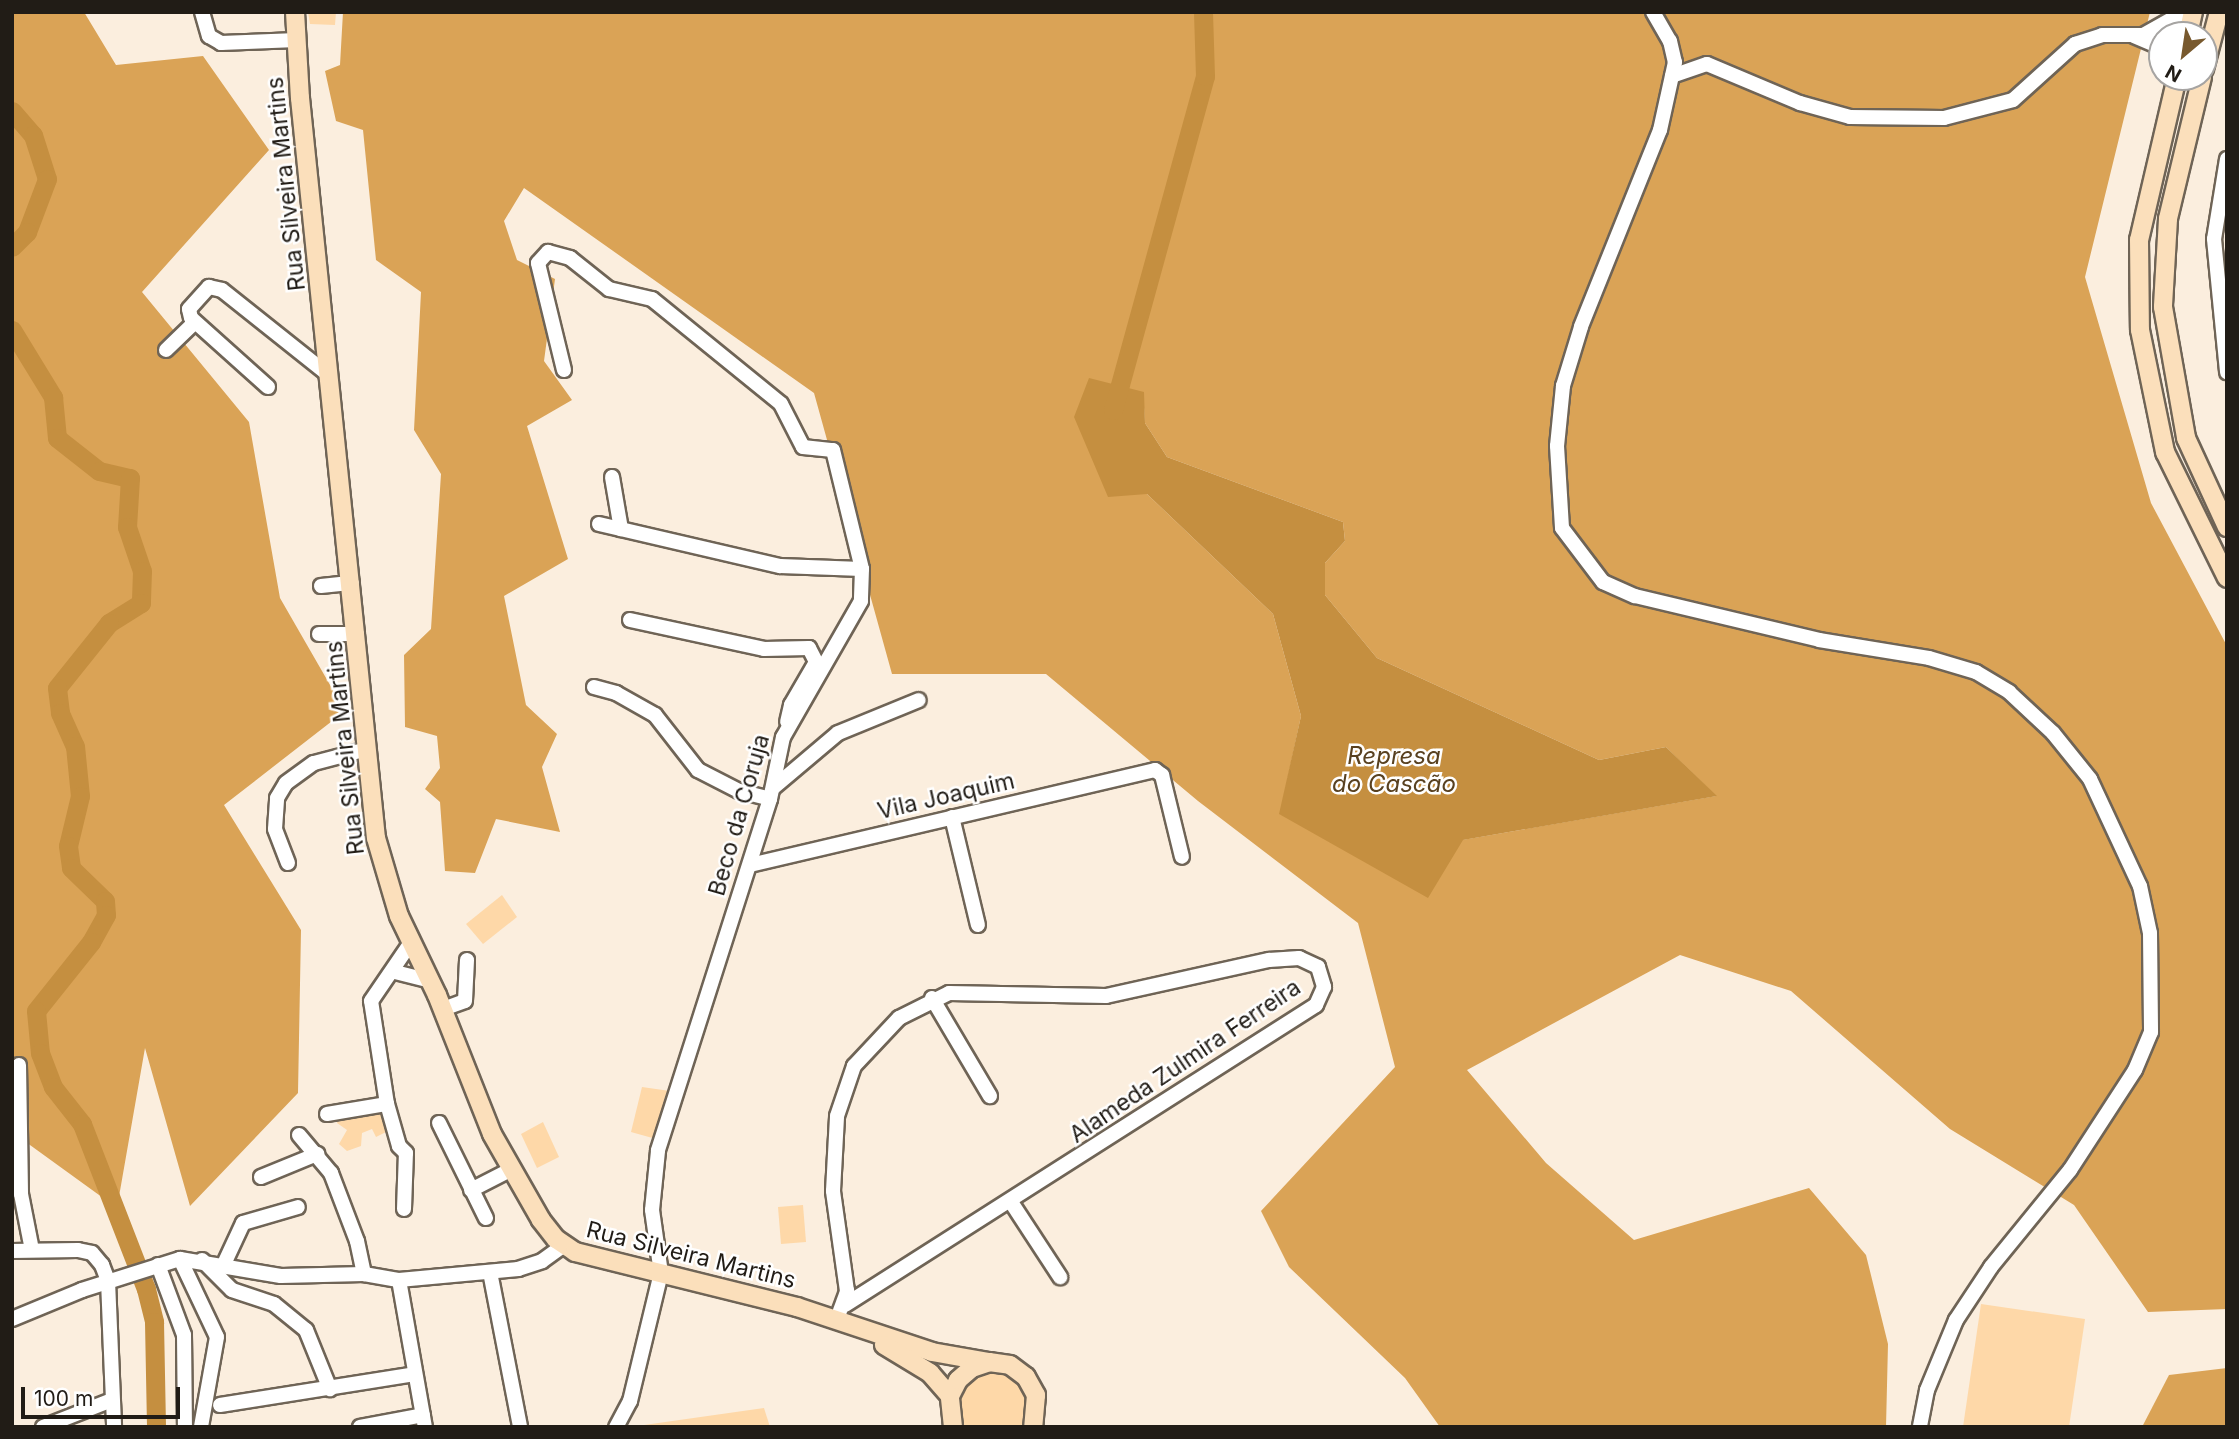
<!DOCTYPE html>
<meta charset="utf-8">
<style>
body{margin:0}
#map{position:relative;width:2239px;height:1439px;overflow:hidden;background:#fbeede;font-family:Inter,sans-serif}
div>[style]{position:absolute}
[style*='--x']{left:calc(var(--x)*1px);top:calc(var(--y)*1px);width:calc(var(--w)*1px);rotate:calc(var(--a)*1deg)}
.green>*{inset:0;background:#fed8a8}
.forest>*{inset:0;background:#daa356}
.water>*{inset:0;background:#c58f40}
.river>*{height:19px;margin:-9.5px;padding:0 9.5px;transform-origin:9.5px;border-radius:9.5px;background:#c58f40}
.roads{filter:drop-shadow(2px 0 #6f6456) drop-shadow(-2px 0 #6f6456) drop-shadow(0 2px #6f6456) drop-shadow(0 -2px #6f6456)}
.minor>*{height:14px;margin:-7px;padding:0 7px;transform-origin:7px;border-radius:7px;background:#fff}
.major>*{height:18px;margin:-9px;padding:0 9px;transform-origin:9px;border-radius:9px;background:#fbdfbb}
span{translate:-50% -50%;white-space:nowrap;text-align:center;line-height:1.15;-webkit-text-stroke:5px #fff;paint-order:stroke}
.street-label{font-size:23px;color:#211c16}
.water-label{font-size:24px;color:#594120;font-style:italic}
.frame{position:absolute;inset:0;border:14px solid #211c16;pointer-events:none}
.north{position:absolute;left:2148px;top:21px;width:70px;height:70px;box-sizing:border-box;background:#fff;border:2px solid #a6a4a2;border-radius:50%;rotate:209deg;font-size:19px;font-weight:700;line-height:28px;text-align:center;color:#211c16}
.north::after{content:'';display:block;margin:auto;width:24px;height:32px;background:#78592e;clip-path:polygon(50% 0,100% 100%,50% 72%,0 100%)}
.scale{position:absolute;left:21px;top:1387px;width:159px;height:32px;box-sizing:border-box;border:4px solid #211c16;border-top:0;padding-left:9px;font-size:21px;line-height:24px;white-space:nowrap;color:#211c16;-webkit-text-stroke:5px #fff;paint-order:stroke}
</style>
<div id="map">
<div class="green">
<div style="clip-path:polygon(308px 12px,336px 12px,335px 25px,310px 24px)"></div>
<div style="clip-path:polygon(502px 895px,517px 917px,483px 944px,466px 924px)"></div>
<div style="clip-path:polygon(642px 1087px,670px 1091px,656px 1139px,631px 1132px)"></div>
<div style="clip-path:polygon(383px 1111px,390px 1130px,376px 1137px,372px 1129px,362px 1133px,361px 1146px,347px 1151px,339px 1144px,347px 1130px,337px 1123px,339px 1116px)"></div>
<div style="clip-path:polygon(543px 1122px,559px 1157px,537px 1168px,521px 1134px)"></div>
<div style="clip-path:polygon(803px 1205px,806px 1242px,781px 1244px,778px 1207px)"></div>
<div style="clip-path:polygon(1981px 1304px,2085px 1319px,2069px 1427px,1963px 1427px)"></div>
<div style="clip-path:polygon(993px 1371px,1013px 1377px,1027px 1394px,1029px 1416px,1024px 1427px,961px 1427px,958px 1394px,964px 1384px)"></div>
<div style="clip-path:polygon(764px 1408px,770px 1427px,630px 1427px)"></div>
</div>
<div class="forest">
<div style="clip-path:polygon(12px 12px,84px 12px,116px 65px,203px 56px,269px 150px,142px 292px,249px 422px,280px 598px,345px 711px,224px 805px,301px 930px,298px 1093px,190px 1206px,145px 1048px,117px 1208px,12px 1132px)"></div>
<div style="clip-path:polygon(evenodd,343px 12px,2150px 12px,2085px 277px,2151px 503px,2227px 646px,2227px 1309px,2148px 1312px,2074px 1205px,1950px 1129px,1791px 991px,1680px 955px,1467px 1070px,1546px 1163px,1634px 1240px,1809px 1188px,1866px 1255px,1888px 1344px,1886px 1427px,1440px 1427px,1405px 1378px,1289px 1267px,1261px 1211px,1395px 1067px,1358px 923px,1198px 801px,1046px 674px,892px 674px,814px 393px,524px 188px,504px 221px,517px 260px,555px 279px,544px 361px,572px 400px,527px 426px,568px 559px,504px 596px,526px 705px,557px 734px,542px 767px,560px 832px,496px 819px,475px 873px,445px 871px,440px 802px,425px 789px,440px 768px,437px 736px,405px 727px,404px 655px,431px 629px,441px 474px,414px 430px,421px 292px,376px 260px,363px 130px,336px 121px,325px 71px,340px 65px,343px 12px,1143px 392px,1145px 423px,1167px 457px,1343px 522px,1345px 541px,1325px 563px,1325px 595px,1377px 658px,1599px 760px,1666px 747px,1716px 796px,1462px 840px,1280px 814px,1301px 716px,1273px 614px,1147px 494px,1143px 392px)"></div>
<div style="clip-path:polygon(2227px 1368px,2227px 1427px,2142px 1427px,2169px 1375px)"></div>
</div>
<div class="water">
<div style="clip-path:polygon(1089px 378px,1144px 392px,1145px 423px,1167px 457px,1343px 522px,1345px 541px,1325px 563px,1325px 595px,1377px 658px,1599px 760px,1666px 747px,1717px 796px,1463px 840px,1428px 898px,1279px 814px,1301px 716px,1273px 614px,1147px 494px,1108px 497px,1074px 417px)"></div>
</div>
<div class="river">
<div style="--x:12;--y:111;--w:32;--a:49"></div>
<div style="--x:33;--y:135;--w:46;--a:72.3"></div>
<div style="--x:47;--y:179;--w:57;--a:110.7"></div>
<div style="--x:27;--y:232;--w:21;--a:135"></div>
<div style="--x:12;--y:330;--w:79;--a:58.5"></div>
<div style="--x:53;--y:397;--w:41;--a:84.4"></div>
<div style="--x:57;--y:438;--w:53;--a:38.2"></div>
<div style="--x:99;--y:471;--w:32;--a:13"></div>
<div style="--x:130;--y:478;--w:49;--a:93.5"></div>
<div style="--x:127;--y:527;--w:46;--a:71.2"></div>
<div style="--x:142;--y:571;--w:32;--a:92"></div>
<div style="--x:141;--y:603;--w:38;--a:148"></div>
<div style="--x:109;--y:623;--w:83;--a:128.7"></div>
<div style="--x:57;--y:688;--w:25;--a:83"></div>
<div style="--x:60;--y:713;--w:36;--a:66"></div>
<div style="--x:75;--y:746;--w:50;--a:84.3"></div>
<div style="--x:80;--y:796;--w:51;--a:103.5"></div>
<div style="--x:68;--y:846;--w:22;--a:82"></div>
<div style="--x:71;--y:868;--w:47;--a:44.1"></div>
<div style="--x:105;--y:901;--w:14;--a:86"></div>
<div style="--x:106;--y:915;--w:31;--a:119"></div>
<div style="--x:91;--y:942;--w:88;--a:128.6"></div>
<div style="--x:36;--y:1011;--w:42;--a:84.6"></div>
<div style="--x:40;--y:1053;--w:36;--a:69"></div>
<div style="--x:53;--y:1087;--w:47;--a:51.9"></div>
<div style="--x:82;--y:1124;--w:177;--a:68.8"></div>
<div style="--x:146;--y:1289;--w:34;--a:76"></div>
<div style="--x:154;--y:1322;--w:105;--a:88.9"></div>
<div style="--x:1113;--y:410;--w:346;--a:-74.6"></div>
<div style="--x:1205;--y:76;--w:64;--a:-91.8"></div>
</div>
<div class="roads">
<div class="minor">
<div style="--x:202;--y:12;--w:25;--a:74"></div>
<div style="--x:209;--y:36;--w:14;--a:30"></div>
<div style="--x:221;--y:43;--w:76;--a:-2.3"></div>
<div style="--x:1653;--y:12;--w:34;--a:60"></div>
<div style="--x:1670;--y:41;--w:22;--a:77"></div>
<div style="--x:1675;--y:62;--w:70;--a:102.4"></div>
<div style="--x:1660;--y:130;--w:212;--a:111.9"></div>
<div style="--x:1581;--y:327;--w:62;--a:107"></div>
<div style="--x:1563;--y:386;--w:60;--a:95.7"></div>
<div style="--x:1557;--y:446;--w:82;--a:86.5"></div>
<div style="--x:1562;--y:528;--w:68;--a:52.8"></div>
<div style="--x:1603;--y:582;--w:35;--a:24"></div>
<div style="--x:1635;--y:596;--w:189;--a:13.4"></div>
<div style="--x:1819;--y:640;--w:111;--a:9.3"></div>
<div style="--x:1929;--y:658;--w:49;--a:16.6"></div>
<div style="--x:1976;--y:672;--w:39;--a:31"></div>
<div style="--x:2009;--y:692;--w:60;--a:43"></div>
<div style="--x:2053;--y:733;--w:59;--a:51.2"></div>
<div style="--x:2090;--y:779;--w:118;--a:65"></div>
<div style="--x:2140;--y:886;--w:48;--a:78"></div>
<div style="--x:2150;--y:933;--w:99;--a:89.4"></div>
<div style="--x:2151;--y:1032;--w:41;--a:112.8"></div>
<div style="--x:2135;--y:1070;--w:119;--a:123"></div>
<div style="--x:2070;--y:1170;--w:125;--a:129.2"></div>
<div style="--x:1991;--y:1267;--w:64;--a:123.4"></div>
<div style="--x:1956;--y:1320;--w:76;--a:112.5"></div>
<div style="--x:1927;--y:1390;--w:38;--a:101"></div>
<div style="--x:2134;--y:36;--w:23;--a:23"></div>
<div style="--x:2155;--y:45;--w:11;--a:52"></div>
<div style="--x:1672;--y:76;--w:37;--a:-19"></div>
<div style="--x:1707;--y:64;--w:101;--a:22.8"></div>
<div style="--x:1800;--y:103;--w:52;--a:15.6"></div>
<div style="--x:1850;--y:117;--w:94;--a:0.6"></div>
<div style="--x:1944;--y:118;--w:71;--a:-14.6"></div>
<div style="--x:2013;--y:100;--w:84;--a:-42.1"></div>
<div style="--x:2075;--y:44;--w:28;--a:-18"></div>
<div style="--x:2102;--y:35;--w:41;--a:0"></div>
<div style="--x:2143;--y:35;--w:47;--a:-29.3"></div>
<div style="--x:2227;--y:159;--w:81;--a:99.2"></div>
<div style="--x:2214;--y:239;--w:134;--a:84.4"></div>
<div style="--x:166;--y:350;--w:39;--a:-44"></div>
<div style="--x:564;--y:370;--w:110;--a:-103.7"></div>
<div style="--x:538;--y:263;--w:15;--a:-48"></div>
<div style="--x:548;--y:252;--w:23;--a:15"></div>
<div style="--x:570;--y:258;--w:50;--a:38.5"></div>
<div style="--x:609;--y:289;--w:44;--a:13.1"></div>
<div style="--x:652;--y:299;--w:166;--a:39.1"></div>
<div style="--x:781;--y:404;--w:48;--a:62.9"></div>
<div style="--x:803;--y:447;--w:30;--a:6"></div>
<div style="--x:833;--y:450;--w:122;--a:76.3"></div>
<div style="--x:862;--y:569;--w:32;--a:92"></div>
<div style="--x:861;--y:601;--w:157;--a:119.8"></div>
<div style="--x:783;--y:737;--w:63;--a:101.8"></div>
<div style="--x:770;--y:799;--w:369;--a:107.7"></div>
<div style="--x:658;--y:1151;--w:59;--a:95.8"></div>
<div style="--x:652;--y:1210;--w:64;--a:81.9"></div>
<div style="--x:661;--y:1273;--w:132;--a:103.6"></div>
<div style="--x:630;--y:1401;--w:30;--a:118"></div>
<div style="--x:268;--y:387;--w:103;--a:-138.1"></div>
<div style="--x:191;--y:318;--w:9;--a:-103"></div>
<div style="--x:189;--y:309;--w:30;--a:-48"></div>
<div style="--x:209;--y:287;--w:13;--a:13"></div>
<div style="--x:222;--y:290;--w:138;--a:38.5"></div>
<div style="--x:612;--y:477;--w:53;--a:80.2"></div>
<div style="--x:599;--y:524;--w:186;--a:13.1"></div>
<div style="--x:780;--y:566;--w:82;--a:2.1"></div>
<div style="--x:321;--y:586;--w:31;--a:-6"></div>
<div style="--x:630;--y:620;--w:137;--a:12.2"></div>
<div style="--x:764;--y:649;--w:45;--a:-1.3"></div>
<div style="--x:809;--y:648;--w:16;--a:63"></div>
<div style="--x:816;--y:662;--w:50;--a:120.2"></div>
<div style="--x:791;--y:705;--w:17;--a:103"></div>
<div style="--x:319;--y:634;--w:38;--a:0"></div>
<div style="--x:594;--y:687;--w:23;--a:15"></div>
<div style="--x:616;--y:693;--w:45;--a:29.4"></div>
<div style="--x:655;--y:715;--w:70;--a:52"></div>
<div style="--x:698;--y:770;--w:46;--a:27.1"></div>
<div style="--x:739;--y:791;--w:32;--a:14"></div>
<div style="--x:773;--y:788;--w:85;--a:-40.2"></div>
<div style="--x:838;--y:733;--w:87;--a:-22.2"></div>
<div style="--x:952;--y:817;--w:111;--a:76.5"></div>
<div style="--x:288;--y:863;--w:36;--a:-111"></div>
<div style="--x:275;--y:829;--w:31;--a:-86"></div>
<div style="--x:277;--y:798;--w:17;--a:-59"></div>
<div style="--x:286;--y:783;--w:34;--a:-36"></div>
<div style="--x:314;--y:763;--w:55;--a:-14.8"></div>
<div style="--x:750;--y:865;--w:416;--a:-13.2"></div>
<div style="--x:1155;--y:770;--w:9;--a:36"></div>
<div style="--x:1162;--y:775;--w:84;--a:76.3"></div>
<div style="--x:395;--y:972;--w:37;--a:14"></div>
<div style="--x:932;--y:998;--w:114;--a:59.4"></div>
<div style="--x:443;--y:1009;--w:23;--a:-20"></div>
<div style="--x:465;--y:1001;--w:41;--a:-87.2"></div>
<div style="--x:19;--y:1065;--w:129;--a:89.1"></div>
<div style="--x:21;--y:1194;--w:57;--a:78.9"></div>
<div style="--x:327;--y:1114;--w:61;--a:-9.5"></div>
<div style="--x:439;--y:1123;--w:106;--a:63.7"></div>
<div style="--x:299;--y:1135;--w:50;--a:49.9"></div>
<div style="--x:331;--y:1173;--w:73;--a:69.1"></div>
<div style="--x:357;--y:1241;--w:34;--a:78"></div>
<div style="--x:261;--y:1177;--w:61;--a:-22.3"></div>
<div style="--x:471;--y:1190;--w:46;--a:-27.1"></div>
<div style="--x:1011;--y:1202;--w:90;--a:56.8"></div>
<div style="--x:404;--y:1209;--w:56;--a:-88"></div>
<div style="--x:406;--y:1153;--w:10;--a:-135"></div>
<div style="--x:399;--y:1146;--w:44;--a:-105.9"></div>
<div style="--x:387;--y:1104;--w:104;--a:-98.8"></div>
<div style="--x:371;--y:1001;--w:73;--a:-55.7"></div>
<div style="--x:12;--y:1251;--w:66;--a:-0.9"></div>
<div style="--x:78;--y:1250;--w:14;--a:12"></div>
<div style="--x:92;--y:1253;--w:16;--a:50"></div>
<div style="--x:102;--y:1265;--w:17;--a:69"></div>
<div style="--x:108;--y:1281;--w:146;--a:87.6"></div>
<div style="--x:180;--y:1259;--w:86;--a:64.6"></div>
<div style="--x:217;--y:1337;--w:91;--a:100.1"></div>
<div style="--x:202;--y:1260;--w:42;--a:45"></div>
<div style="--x:232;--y:1290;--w:44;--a:18.4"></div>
<div style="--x:274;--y:1304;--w:41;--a:39.1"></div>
<div style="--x:306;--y:1330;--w:64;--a:67.9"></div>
<div style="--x:224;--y:1264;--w:45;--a:-65.1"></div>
<div style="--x:243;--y:1223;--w:57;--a:-16.2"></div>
<div style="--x:158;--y:1265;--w:75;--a:69.6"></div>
<div style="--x:184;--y:1335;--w:92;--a:89.4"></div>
<div style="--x:490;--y:1272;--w:158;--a:79"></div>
<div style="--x:399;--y:1280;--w:149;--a:80"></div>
<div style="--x:12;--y:1319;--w:76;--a:-22.5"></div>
<div style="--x:82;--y:1290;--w:103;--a:-17.6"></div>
<div style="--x:180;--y:1259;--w:102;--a:9.6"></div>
<div style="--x:281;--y:1276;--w:83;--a:-1.4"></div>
<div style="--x:364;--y:1274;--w:36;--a:10"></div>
<div style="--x:399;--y:1280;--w:120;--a:-5.3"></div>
<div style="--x:518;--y:1269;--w:25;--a:-18"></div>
<div style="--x:542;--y:1261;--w:26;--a:-36"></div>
<div style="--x:837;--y:1319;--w:30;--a:-70"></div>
<div style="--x:847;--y:1291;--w:101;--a:-98"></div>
<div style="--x:833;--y:1191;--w:75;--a:-86.9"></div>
<div style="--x:837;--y:1116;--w:53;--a:-71.2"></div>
<div style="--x:854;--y:1066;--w:66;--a:-46.8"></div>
<div style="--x:899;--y:1018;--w:56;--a:-26.6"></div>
<div style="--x:949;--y:993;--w:157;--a:1.1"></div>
<div style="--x:1106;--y:996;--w:167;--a:-12.5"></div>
<div style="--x:1269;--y:960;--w:30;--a:-4"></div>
<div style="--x:1299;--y:958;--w:21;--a:25"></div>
<div style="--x:1318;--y:967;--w:21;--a:73"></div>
<div style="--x:1324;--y:987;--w:20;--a:114"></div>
<div style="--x:1316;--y:1005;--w:558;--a:147.51"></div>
<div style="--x:220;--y:1405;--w:197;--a:-9"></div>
<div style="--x:43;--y:1427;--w:74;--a:-21.4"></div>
<div style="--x:360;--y:1427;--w:64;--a:-10.8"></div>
</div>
<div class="major">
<div style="--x:295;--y:12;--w:86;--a:86.7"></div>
<div style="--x:300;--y:98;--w:744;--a:84.14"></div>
<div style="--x:376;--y:838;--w:81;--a:73.6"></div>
<div style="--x:399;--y:916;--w:88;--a:64.3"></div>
<div style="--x:437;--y:995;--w:149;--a:68.4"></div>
<div style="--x:492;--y:1134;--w:99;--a:60.3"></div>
<div style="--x:541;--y:1220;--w:24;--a:52"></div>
<div style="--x:556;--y:1239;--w:23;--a:34"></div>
<div style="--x:575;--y:1252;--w:229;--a:13.9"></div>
<div style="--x:797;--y:1307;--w:142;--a:18.4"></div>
<div style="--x:932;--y:1352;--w:58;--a:10"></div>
<div style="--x:2188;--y:35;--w:24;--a:-78"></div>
<div style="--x:2204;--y:69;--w:59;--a:-75.3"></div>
<div style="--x:2177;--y:77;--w:167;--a:103.1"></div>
<div style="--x:2139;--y:240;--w:90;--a:89.4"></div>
<div style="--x:2140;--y:330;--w:125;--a:78.4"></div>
<div style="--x:2165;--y:452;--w:140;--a:63.8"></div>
<div style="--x:2202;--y:77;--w:146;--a:103.5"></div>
<div style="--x:2168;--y:219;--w:88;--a:93.3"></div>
<div style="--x:2163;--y:307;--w:133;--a:80"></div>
<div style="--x:2186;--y:438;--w:98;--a:65.3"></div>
<div style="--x:884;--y:1345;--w:54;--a:31.3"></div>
<div style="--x:930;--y:1373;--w:30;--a:49"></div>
<div style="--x:953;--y:1427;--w:31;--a:-96"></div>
<div style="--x:950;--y:1396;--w:18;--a:-63"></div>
<div style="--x:958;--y:1380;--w:18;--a:-41"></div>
<div style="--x:972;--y:1368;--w:18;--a:-19"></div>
<div style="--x:989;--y:1362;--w:21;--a:8"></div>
<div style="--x:1010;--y:1365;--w:20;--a:37"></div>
<div style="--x:1026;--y:1377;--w:21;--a:61"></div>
<div style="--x:1036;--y:1395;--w:32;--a:95"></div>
</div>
</div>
<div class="street-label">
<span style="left:286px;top:184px;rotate:-96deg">Rua Silveira Martins</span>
<span style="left:345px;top:748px;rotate:-96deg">Rua Silveira Martins</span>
<span style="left:946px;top:796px;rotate:-13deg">Vila Joaquim</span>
<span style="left:739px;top:815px;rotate:-74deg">Beco da Coruja</span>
<span style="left:1185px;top:1061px;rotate:-34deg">Alameda Zulmira Ferreira</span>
<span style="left:691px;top:1255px;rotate:14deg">Rua Silveira Martins</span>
</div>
<div class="water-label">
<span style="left:1394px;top:770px">Represa<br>do Cascão</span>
</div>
<div class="frame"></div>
<div class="north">N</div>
<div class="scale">100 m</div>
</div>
